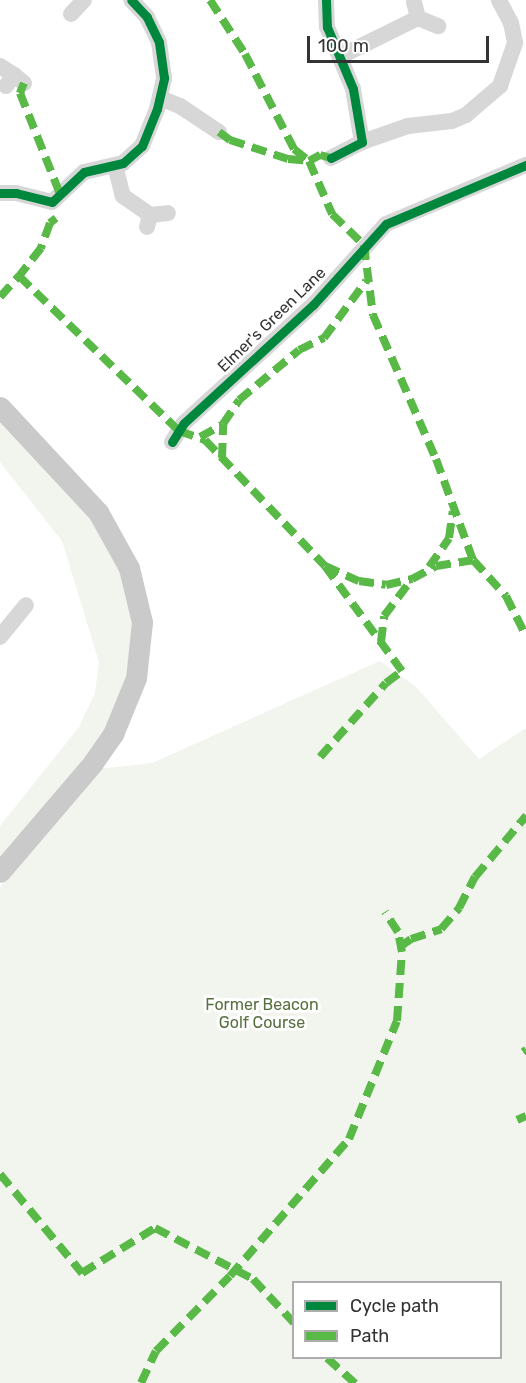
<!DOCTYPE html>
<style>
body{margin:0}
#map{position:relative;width:526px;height:1383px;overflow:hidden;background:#fff;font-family:Rubik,sans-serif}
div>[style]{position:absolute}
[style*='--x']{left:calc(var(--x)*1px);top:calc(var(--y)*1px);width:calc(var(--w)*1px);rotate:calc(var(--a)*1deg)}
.green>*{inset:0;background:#f1f5ed}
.minor>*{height:16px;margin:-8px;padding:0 8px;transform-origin:8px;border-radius:8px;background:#d7d7d7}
.major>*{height:21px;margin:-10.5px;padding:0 10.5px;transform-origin:10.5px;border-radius:10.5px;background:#cacaca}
.quiet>*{height:8px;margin-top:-4px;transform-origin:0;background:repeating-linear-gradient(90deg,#58b947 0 15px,transparent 0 23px)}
.cycleway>*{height:9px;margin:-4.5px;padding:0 4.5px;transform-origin:4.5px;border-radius:4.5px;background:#00873e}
span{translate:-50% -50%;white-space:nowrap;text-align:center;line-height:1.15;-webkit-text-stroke:6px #fff;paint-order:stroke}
.street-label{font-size:16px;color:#333}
.park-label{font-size:16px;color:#56703f}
.legend{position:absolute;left:292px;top:1281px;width:210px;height:78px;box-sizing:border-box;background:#fff;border:2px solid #adadad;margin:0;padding:8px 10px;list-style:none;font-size:18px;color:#333}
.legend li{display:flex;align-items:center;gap:12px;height:30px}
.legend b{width:30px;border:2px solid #adadad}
.scale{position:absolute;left:307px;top:36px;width:182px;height:27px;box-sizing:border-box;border:3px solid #333;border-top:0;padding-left:8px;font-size:18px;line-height:21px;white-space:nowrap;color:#333;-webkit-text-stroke:4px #fff;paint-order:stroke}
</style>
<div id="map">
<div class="green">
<div style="clip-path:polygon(0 418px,108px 537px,134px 606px,123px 709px,0 867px,0 826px,79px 727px,95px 693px,99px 662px,62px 541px,0 462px)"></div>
<div style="clip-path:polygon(evenodd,380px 661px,416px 687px,479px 759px,526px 728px,526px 1383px,0 1383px,0 887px,99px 769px,152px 763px,380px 661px,294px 1282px,500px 1282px,500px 1358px,294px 1358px,294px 1282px)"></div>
</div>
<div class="minor">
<div style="--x:326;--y:0;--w:27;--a:88"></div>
<div style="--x:327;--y:27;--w:67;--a:67.2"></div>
<div style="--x:353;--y:89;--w:54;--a:80.4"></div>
<div style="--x:362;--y:142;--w:35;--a:153"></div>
<div style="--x:414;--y:2;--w:16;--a:76"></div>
<div style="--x:418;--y:18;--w:22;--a:22"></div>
<div style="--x:71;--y:14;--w:19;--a:-47"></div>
<div style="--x:341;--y:56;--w:86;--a:-26.3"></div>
<div style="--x:0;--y:66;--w:17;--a:33"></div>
<div style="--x:6;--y:86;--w:14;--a:-54"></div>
<div style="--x:14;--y:75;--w:13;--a:39"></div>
<div style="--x:160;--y:98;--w:22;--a:22"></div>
<div style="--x:180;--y:106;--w:47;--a:33.7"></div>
<div style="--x:362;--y:142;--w:49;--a:-19.2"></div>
<div style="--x:408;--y:126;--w:44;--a:-6.5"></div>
<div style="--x:452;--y:121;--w:15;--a:-23"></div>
<div style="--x:466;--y:115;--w:45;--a:-40.5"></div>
<div style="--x:500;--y:86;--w:46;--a:-70.8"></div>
<div style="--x:515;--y:43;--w:20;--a:-101"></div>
<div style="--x:511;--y:23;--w:26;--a:-118"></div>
<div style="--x:115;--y:165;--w:32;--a:76"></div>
<div style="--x:123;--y:196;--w:33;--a:35"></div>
<div style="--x:0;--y:193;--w:16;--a:0"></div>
<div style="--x:16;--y:193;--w:37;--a:14"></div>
<div style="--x:52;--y:202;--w:44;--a:-43.2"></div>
<div style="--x:84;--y:172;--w:40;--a:-13"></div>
<div style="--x:123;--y:163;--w:25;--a:-42"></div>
<div style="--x:142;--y:146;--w:40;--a:-68"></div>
<div style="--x:157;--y:109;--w:32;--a:-77"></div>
<div style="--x:164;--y:78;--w:36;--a:-98"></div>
<div style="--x:159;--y:42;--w:28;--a:-116"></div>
<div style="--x:147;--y:17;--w:23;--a:-133"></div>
<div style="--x:147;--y:227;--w:12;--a:-76"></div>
<div style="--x:150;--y:215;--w:18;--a:-6"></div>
<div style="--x:172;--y:442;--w:22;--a:-58"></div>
<div style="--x:184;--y:423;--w:175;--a:-42.5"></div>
<div style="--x:313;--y:305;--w:109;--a:-48"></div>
<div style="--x:386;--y:224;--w:152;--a:-22.9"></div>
<div style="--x:0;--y:637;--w:41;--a:-50.9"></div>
</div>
<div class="major">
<div style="--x:0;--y:407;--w:144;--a:47"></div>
<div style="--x:98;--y:512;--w:64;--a:61"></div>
<div style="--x:129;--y:568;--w:56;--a:76.5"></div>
<div style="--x:142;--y:622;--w:56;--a:96.1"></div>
<div style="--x:136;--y:678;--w:61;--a:112.3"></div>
<div style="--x:113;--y:734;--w:35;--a:125"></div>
<div style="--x:93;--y:763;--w:143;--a:130.5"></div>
</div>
<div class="quiet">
<div style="--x:210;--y:0;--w:64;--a:57.1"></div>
<div style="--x:245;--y:54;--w:107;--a:62.7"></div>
<div style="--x:294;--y:149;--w:19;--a:39"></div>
<div style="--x:309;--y:161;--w:58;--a:66.5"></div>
<div style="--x:332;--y:214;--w:45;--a:44.1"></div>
<div style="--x:364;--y:245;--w:71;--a:82.7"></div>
<div style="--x:373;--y:315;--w:157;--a:66.4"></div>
<div style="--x:436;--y:459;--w:108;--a:69.9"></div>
<div style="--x:473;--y:560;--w:49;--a:47.5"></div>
<div style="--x:506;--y:596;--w:45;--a:63.4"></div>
<div style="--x:24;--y:83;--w:11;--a:112"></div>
<div style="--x:20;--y:93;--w:109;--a:68.4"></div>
<div style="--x:219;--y:132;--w:14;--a:36"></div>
<div style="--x:230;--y:140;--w:61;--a:18.1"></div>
<div style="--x:288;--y:159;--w:21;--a:5"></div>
<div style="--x:309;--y:161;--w:13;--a:-29"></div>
<div style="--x:320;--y:155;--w:11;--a:15"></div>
<div style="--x:56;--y:218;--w:8;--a:140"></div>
<div style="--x:50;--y:223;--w:27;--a:110"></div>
<div style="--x:41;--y:248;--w:36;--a:128"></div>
<div style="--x:19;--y:276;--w:223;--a:44.1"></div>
<div style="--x:179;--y:431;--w:28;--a:19"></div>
<div style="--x:205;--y:440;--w:174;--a:46.4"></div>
<div style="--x:325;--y:566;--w:37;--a:24"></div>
<div style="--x:359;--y:581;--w:27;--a:8"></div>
<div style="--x:386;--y:585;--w:27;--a:-13"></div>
<div style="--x:412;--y:579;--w:27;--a:-28"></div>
<div style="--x:436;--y:566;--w:37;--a:-9"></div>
<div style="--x:0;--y:297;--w:28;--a:-48"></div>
<div style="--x:200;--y:437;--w:26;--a:-29"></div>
<div style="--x:223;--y:424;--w:29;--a:-56"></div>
<div style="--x:239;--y:400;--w:78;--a:-39.8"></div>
<div style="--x:299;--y:350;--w:28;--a:-26"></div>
<div style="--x:324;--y:338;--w:71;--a:-53.6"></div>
<div style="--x:222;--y:458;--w:34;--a:-88"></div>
<div style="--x:429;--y:567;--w:35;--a:-55"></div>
<div style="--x:449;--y:538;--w:27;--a:-82"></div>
<div style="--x:381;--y:642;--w:26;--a:-83"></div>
<div style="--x:384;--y:616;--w:46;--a:-52.9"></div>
<div style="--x:320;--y:757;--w:99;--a:-48.3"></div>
<div style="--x:386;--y:683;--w:20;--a:-37"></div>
<div style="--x:402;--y:671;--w:130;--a:-126.3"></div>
<div style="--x:401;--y:946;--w:12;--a:-35"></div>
<div style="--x:411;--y:939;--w:32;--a:-18"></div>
<div style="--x:441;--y:929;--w:28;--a:-49"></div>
<div style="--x:459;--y:908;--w:35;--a:-63"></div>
<div style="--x:475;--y:877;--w:80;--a:-50.1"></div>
<div style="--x:523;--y:1052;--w:4;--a:-34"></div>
<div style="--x:517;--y:1120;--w:10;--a:-24"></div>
<div style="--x:0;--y:1174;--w:129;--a:50.4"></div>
<div style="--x:82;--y:1273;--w:86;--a:-31.7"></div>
<div style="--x:155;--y:1228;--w:110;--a:27.5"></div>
<div style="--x:253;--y:1279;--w:60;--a:47"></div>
<div style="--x:327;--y:1358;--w:38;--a:42"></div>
<div style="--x:141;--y:1383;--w:35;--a:-65"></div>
<div style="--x:156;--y:1351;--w:105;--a:-45.4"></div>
<div style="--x:230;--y:1276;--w:181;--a:-49"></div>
<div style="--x:349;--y:1139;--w:127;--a:-67.9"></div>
<div style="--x:397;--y:1021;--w:69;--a:-85.9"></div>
<div style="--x:402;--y:952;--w:20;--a:-101"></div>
<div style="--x:398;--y:932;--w:24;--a:-123"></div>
</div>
<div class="cycleway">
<div style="--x:326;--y:0;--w:27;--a:88"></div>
<div style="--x:327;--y:27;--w:67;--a:67.2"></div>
<div style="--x:353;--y:89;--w:54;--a:80.4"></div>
<div style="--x:362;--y:142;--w:35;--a:153"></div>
<div style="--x:0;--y:193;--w:16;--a:0"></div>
<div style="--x:16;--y:193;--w:37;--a:14"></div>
<div style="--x:52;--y:202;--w:44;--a:-43.2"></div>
<div style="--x:84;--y:172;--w:40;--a:-13"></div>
<div style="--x:123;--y:163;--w:25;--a:-42"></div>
<div style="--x:142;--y:146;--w:40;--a:-68"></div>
<div style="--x:157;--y:109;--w:32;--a:-77"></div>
<div style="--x:164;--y:78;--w:36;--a:-98"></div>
<div style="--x:159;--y:42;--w:28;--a:-116"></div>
<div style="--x:147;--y:17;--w:23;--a:-133"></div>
<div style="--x:172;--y:442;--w:22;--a:-58"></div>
<div style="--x:184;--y:423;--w:175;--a:-42.5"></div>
<div style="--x:313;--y:305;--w:109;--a:-48"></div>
<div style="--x:386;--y:224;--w:152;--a:-22.9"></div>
</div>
<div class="street-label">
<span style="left:272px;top:320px;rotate:-44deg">Elmer's Green Lane</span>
</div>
<div class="park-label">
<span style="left:262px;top:1014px">Former Beacon<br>Golf Course</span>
</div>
<ul class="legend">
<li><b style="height:8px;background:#00873e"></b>Cycle path</li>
<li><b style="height:8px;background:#58b947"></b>Path</li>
</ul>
<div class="scale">100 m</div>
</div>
